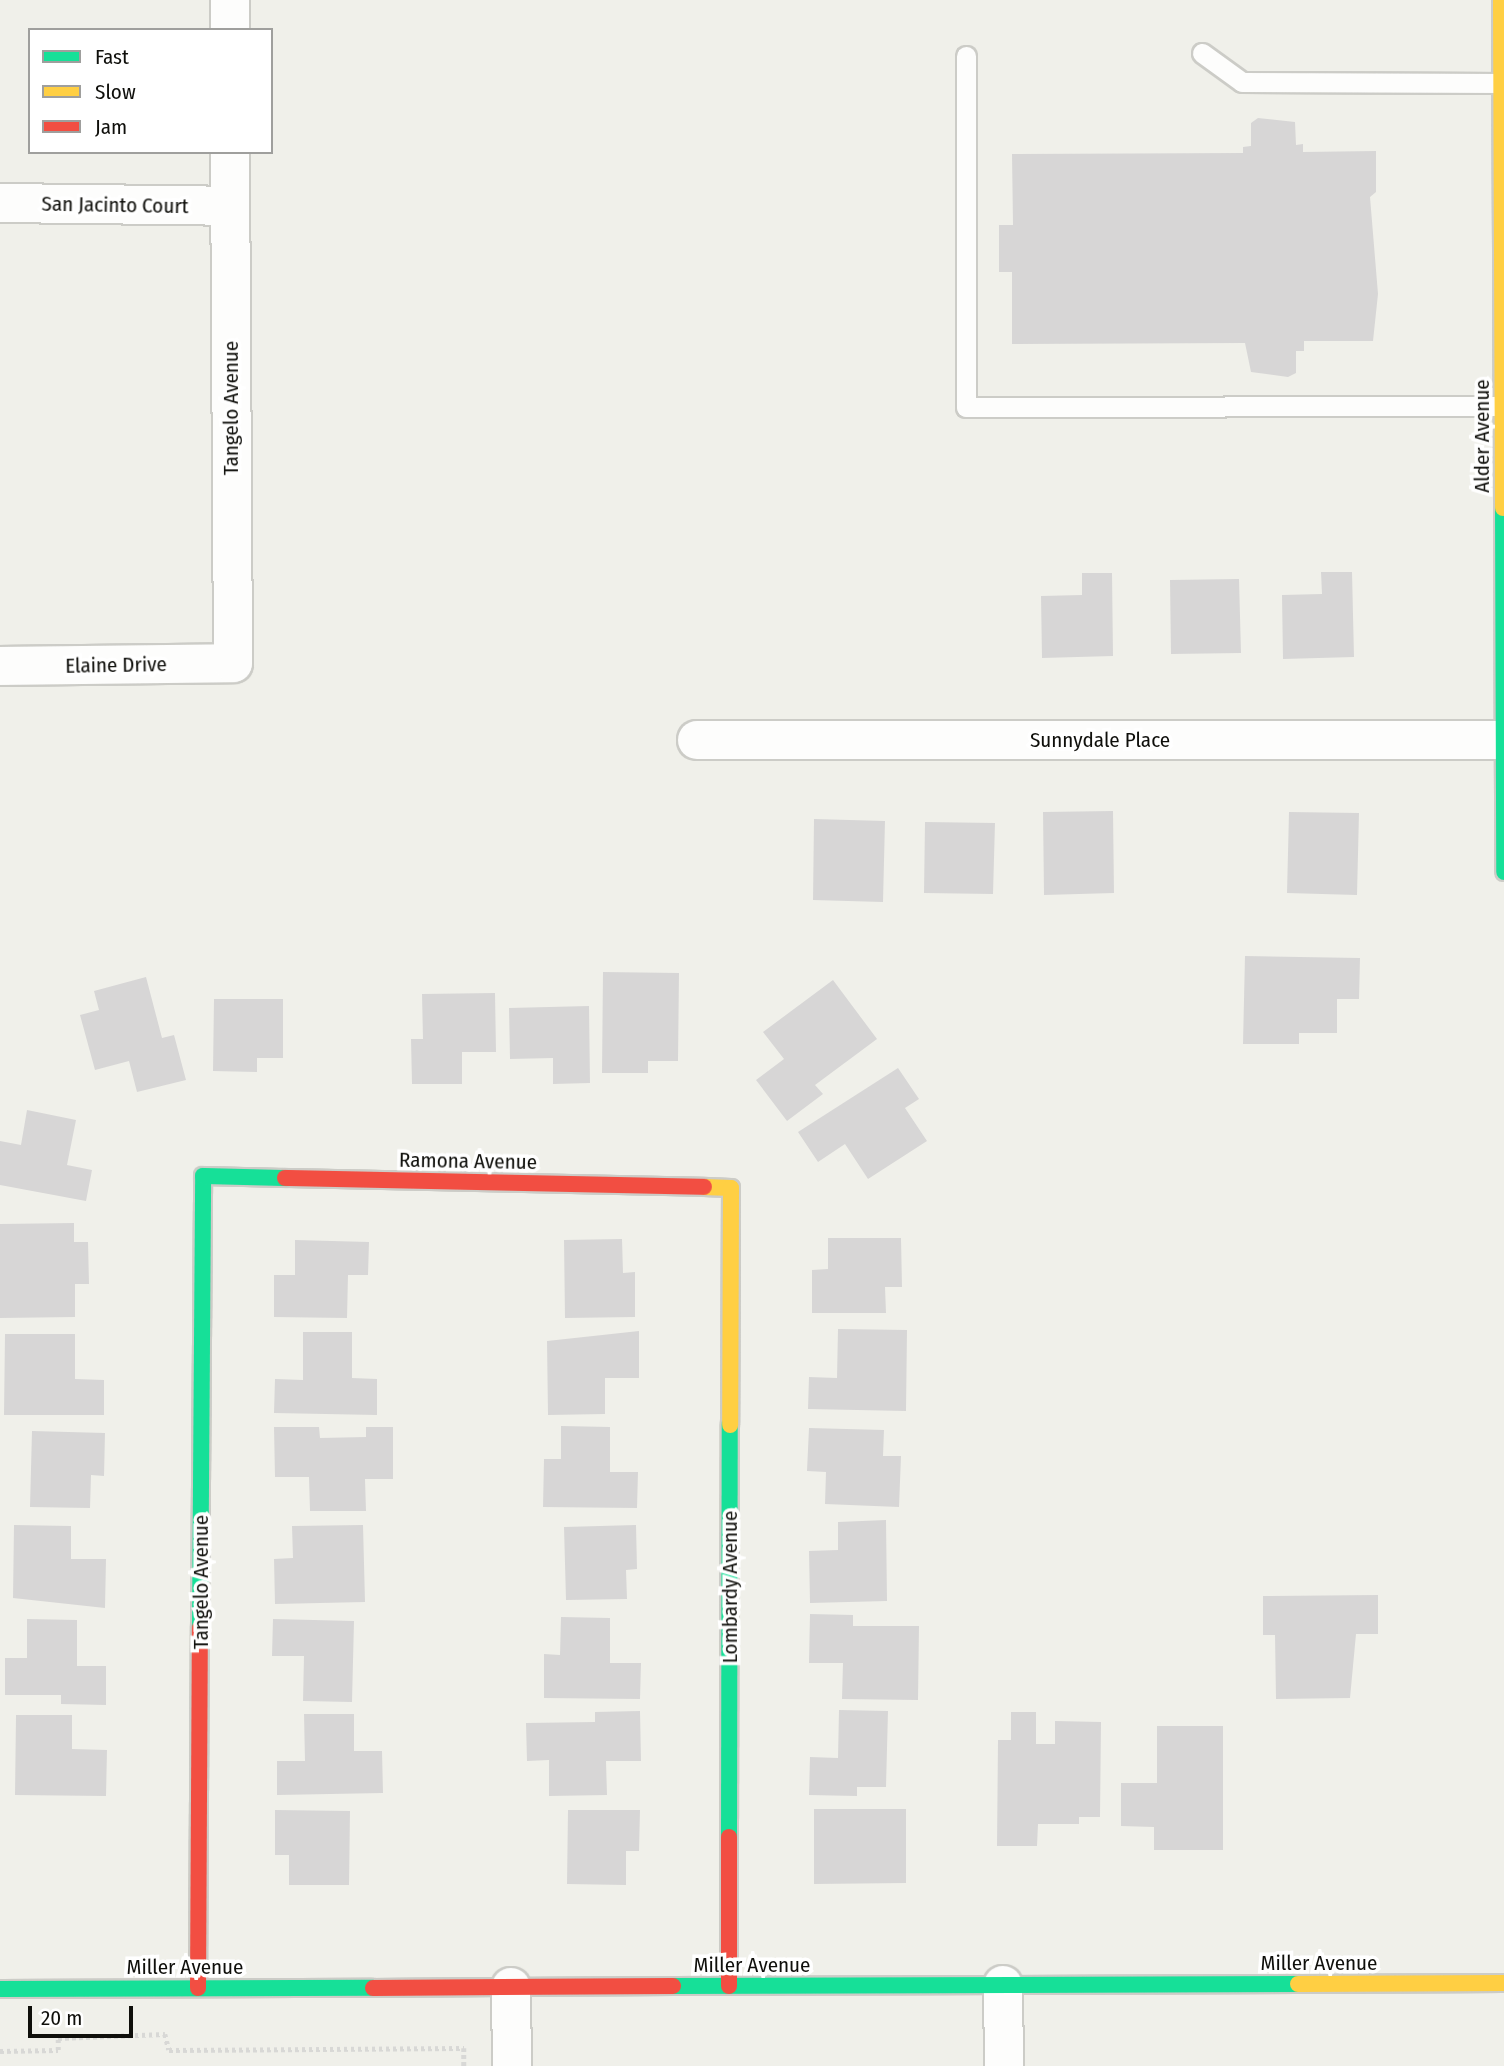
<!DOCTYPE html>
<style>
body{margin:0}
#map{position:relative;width:1504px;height:2066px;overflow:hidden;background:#f0f0ea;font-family:"Fira Sans Condensed",sans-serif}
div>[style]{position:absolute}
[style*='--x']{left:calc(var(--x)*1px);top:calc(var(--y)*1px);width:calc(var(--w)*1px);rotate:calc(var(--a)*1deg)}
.building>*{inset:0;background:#d7d6d6}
.path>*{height:4.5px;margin-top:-2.25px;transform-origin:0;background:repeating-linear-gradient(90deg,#d8d8d6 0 3.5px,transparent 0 7px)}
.roads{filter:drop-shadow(2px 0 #ccccc7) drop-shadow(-2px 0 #ccccc7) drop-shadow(0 2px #ccccc7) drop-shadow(0 -2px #ccccc7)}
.lane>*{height:19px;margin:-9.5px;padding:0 9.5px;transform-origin:9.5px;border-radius:9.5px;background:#fdfdfc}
.street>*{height:38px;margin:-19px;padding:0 19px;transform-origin:19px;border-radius:19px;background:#fdfdfc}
.fast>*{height:16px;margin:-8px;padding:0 8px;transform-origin:8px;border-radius:8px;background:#16e098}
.slow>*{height:16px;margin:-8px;padding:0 8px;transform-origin:8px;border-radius:8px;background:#ffcf43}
.jam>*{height:16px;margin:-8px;padding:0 8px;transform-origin:8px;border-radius:8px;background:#f24e42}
span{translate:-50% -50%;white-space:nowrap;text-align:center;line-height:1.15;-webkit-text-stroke:7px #fff;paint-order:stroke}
.street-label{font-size:21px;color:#0f0f0b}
.legend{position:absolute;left:28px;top:28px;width:245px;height:126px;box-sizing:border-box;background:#fff;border:2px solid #9f9f9d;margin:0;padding:9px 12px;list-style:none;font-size:21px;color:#0f0f0b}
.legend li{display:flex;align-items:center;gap:14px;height:35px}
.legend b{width:35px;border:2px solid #9f9f9d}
.scale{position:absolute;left:28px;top:2006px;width:105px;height:32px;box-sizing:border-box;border:4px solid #0f0f0b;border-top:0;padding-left:9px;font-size:21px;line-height:24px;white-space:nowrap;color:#0f0f0b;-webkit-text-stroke:5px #fff;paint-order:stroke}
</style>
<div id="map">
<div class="building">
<div style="clip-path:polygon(1258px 118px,1295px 122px,1296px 145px,1303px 144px,1303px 152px,1376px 151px,1376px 192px,1370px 197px,1378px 294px,1373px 341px,1304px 341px,1304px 351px,1296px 351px,1296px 373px,1288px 377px,1251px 372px,1245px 343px,1012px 344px,1012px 272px,999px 272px,999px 225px,1013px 225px,1012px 154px,1243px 153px,1243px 147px,1251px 146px,1251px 123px)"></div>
<div style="clip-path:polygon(1321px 572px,1352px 572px,1354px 657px,1283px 659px,1282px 595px,1322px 594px)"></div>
<div style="clip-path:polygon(1082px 573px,1112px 573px,1113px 656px,1042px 658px,1041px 596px,1082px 595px)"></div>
<div style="clip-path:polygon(1239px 579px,1241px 653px,1171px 654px,1170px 580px)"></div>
<div style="clip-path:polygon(1113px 811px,1114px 893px,1044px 895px,1043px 812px)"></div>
<div style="clip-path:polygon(1289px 812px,1359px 813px,1357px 895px,1287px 893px)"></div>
<div style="clip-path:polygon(814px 819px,885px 821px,883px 902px,813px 900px)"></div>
<div style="clip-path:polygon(925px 822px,995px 823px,993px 894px,924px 893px)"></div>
<div style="clip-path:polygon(1245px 956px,1360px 958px,1359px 999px,1337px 999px,1337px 1033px,1299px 1033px,1299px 1044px,1243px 1044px)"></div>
<div style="clip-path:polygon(603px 972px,679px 973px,678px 1061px,648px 1061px,648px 1073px,602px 1073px)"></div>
<div style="clip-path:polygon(146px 977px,162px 1038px,174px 1035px,186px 1080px,137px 1092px,129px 1061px,95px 1070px,80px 1015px,99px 1010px,94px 991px)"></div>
<div style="clip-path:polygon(833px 980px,877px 1039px,815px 1085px,823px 1094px,787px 1121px,756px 1080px,784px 1059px,763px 1032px)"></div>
<div style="clip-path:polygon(495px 993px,496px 1052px,462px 1052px,462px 1084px,412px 1084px,411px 1039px,423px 1039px,422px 994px)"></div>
<div style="clip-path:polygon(214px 999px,283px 999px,283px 1058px,257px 1058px,257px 1072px,213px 1071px)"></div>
<div style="clip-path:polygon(589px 1006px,590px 1083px,553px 1084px,553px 1058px,510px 1059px,509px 1008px)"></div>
<div style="clip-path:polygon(898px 1068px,919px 1099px,905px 1108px,927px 1141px,868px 1179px,845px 1144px,818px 1162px,798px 1132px)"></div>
<div style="clip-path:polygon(27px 1110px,76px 1120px,67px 1165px,92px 1170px,86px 1201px,0 1185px,0 1141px,21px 1145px)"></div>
<div style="clip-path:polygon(74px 1223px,74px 1242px,88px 1242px,89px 1284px,75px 1284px,75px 1317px,0 1318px,0 1224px)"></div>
<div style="clip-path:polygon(828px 1238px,901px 1238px,902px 1287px,885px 1287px,886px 1313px,812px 1313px,812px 1270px,828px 1269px)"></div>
<div style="clip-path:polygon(622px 1239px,623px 1273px,635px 1272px,635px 1317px,565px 1318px,564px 1240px)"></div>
<div style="clip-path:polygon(295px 1240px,369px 1242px,368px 1275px,348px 1275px,347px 1318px,274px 1317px,274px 1275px,295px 1275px)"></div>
<div style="clip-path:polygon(838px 1329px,907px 1330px,906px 1411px,808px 1409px,809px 1377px,837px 1378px)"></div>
<div style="clip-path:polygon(639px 1331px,639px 1378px,605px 1378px,605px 1414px,548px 1415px,547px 1341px)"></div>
<div style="clip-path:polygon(303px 1332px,352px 1332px,352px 1378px,377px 1379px,377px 1415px,274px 1413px,275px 1379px,303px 1380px)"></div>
<div style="clip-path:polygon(5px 1334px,75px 1334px,75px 1379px,104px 1380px,104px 1415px,4px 1415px)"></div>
<div style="clip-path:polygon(561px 1426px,610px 1427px,610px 1472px,638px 1472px,637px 1508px,543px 1507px,544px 1459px,561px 1459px)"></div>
<div style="clip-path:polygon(274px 1427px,319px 1427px,320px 1438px,366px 1437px,366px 1427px,393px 1427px,393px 1479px,365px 1479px,366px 1511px,310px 1511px,309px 1477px,275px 1477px)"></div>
<div style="clip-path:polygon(809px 1428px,884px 1430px,883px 1456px,901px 1456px,899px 1507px,825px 1504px,826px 1472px,807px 1471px)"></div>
<div style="clip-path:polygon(32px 1431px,105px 1433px,104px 1476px,91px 1475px,90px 1508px,30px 1507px)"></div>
<div style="clip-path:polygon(886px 1520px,887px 1601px,810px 1603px,809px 1551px,838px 1550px,838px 1522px)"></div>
<div style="clip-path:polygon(14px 1525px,71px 1526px,71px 1559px,106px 1559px,105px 1608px,13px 1598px)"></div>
<div style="clip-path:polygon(363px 1525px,365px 1602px,275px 1604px,274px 1559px,293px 1558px,292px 1526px)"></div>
<div style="clip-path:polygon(636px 1525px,637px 1569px,626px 1570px,627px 1599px,566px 1600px,564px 1527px)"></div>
<div style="clip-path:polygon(1378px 1595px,1378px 1634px,1356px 1634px,1350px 1698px,1276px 1699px,1275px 1635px,1263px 1635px,1263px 1596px)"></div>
<div style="clip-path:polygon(810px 1614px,853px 1615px,853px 1626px,919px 1626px,918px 1700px,842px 1699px,843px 1663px,809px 1663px)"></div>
<div style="clip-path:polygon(561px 1617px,610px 1618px,610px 1663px,641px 1663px,640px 1699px,544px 1698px,544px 1654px,560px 1655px)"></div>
<div style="clip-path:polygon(27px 1619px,77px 1620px,77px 1666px,106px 1666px,106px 1705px,61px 1704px,61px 1695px,5px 1695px,5px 1658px,27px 1658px)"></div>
<div style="clip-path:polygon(273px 1619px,354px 1621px,352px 1702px,303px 1701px,304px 1656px,272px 1656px)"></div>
<div style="clip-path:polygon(839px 1710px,888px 1711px,886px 1787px,857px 1787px,857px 1796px,809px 1795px,810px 1757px,838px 1758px)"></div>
<div style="clip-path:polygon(640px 1711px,641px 1761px,606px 1761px,607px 1795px,549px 1796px,549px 1760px,527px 1761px,526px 1723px,595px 1722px,595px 1712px)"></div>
<div style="clip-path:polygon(1011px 1712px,1036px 1712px,1036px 1744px,1055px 1744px,1055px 1721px,1101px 1722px,1100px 1817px,1079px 1817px,1079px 1824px,1038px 1824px,1037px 1846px,997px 1846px,998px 1740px,1011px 1740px)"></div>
<div style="clip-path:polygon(304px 1714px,354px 1714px,354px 1751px,382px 1751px,383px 1793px,277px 1795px,277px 1761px,305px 1761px)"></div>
<div style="clip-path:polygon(16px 1715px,72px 1715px,72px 1749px,107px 1750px,106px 1796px,15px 1795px)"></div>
<div style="clip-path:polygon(1157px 1726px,1223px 1726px,1223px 1850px,1154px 1850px,1154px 1827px,1121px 1826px,1121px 1783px,1157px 1783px)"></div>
<div style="clip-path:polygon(814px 1809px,906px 1809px,906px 1883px,814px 1884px)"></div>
<div style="clip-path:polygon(275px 1810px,350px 1811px,349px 1885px,289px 1885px,289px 1855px,275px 1855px)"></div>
<div style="clip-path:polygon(568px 1810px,640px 1810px,639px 1851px,626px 1851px,626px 1885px,567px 1884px)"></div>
</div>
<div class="path">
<div style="--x:0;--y:2051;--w:58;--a:-1"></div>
<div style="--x:58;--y:2050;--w:12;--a:-90"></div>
<div style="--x:58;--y:2038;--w:107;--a:-2.1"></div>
<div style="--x:165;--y:2034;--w:16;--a:76"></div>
<div style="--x:169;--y:2050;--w:295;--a:-0.4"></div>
<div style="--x:464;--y:2048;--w:18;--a:90"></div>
</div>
<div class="roads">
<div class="lane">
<div style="--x:1202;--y:53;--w:49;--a:35.9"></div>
<div style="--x:1242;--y:82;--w:260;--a:0.2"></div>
<div style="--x:966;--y:56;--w:351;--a:90"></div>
<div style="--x:966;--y:407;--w:537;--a:-0.11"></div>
</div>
<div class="street">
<div style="--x:230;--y:0;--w:30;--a:90"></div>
<div style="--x:0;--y:203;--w:230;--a:0.7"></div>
<div style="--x:0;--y:666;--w:233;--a:-0.7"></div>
<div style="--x:233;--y:663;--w:511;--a:-90.34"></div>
<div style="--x:697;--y:740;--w:806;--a:0"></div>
<div style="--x:1003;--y:1985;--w:81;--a:89.3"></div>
<div style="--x:511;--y:1987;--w:79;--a:89.3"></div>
</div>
<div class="fast">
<div style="--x:1503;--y:508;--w:364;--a:89.8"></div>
<div style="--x:200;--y:1628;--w:452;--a:-89.6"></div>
<div style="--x:203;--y:1176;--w:82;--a:1.4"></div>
<div style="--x:729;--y:1837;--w:412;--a:-89.9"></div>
<div style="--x:673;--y:1986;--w:625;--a:-0.18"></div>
<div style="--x:0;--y:1989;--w:373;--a:-0.2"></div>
</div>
<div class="slow">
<div style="--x:1501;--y:0;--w:508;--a:89.77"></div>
<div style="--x:704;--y:1187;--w:27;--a:2"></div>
<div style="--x:731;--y:1188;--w:237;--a:90.2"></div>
<div style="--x:1298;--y:1984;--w:206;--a:-0.3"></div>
</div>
<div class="jam">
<div style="--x:285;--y:1178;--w:419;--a:1.2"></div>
<div style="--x:729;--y:1986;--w:149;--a:-90"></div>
<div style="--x:198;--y:1988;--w:360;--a:-89.7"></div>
<div style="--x:373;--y:1988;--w:300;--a:-0.4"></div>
</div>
</div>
<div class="street-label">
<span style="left:115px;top:205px;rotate:1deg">San Jacinto Court</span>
<span style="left:231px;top:408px;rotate:-90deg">Tangelo Avenue</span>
<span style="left:1482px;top:436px;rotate:-90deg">Alder Avenue</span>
<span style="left:116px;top:665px;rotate:-1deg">Elaine Drive</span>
<span style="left:1100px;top:740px">Sunnydale Place</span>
<span style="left:468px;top:1161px;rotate:1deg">Ramona Avenue</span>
<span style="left:201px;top:1582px;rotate:-90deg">Tangelo Avenue</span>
<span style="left:730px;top:1587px;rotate:-90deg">Lombardy Avenue</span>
<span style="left:1319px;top:1963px">Miller Avenue</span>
<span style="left:752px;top:1965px">Miller Avenue</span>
<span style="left:185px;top:1967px">Miller Avenue</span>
</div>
<ul class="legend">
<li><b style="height:9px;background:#16e098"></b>Fast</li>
<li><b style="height:9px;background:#ffcf43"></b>Slow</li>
<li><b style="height:9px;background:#f24e42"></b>Jam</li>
</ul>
<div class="scale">20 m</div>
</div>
